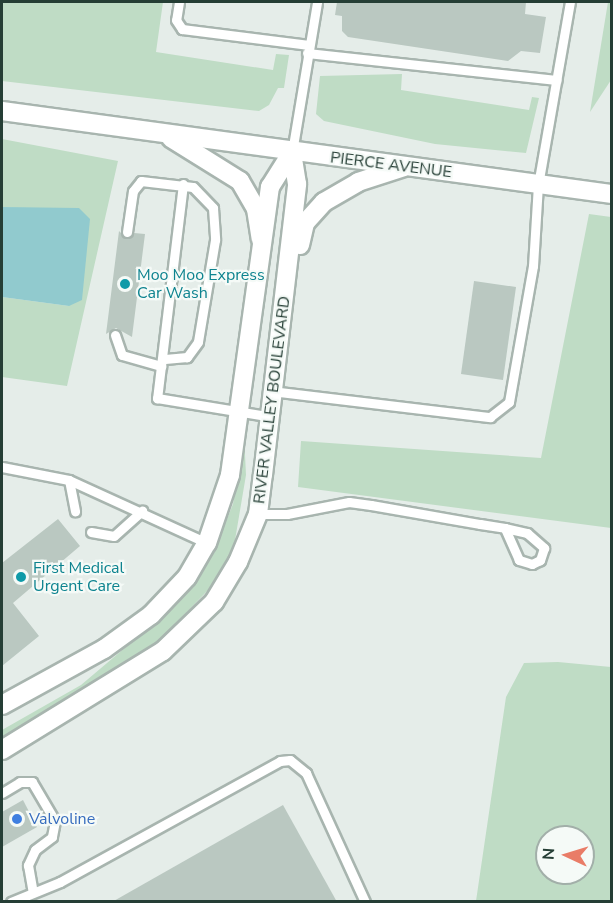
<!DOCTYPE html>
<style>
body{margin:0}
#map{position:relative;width:613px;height:903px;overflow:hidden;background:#e5ede9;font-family:"Nunito Sans",sans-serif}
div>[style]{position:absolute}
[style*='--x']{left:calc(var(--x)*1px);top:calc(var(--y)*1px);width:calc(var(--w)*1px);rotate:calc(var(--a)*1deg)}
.green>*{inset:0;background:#bfdcc5}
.water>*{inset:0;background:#91cace}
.building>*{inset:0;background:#bac8c1}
.roads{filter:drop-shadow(2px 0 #a8b5af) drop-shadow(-2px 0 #a8b5af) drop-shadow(0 2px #a8b5af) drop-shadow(0 -2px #a8b5af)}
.service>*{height:9px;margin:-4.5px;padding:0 4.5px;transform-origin:4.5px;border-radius:4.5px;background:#fff}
.minor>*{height:18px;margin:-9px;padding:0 9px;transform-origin:9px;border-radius:9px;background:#fff}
.tertiary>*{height:18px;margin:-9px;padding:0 9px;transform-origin:9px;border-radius:9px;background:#fff}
.dots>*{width:16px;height:16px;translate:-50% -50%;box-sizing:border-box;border:3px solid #f5faf7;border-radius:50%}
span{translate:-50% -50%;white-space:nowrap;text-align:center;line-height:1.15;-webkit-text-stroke:4.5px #f5faf7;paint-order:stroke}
.street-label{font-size:16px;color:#253e35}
.culture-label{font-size:16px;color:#0d838f}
.left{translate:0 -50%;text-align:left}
.shop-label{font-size:16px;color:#366cbe}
.frame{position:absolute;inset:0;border:3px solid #253e35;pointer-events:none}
.north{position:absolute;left:535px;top:825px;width:60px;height:60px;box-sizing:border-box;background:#f5faf7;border:2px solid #a2afa9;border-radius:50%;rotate:274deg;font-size:16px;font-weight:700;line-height:24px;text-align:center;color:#253e35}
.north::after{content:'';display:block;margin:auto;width:21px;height:27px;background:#e97c67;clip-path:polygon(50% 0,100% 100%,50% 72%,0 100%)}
</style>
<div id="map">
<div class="green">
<div style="clip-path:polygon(2px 2px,163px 2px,156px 52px,273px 70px,276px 54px,289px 55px,284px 88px,278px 88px,269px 105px,259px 111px,2px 81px)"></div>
<div style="clip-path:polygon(608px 2px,612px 2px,611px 80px,590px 112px)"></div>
<div style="clip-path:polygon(402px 74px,401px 90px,529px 110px,532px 97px,539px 98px,526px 153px,435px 144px,324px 121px,316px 114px,320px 76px)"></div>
<div style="clip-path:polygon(2px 139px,118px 161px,67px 386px,2px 377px,2px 297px,69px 306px,40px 210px,2px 207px)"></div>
<div style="clip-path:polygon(589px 214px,611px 217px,611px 528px,298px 487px,301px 441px,541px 458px)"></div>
<div style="clip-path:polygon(244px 434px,246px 475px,234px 546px,213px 585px,152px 648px,2px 737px,2px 730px,81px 685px,178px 603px,217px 544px,233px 504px)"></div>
<div style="clip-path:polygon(evenodd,558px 662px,611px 667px,611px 901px,476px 901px,506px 697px,524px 663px,558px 662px,547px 837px,583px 837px,583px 873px,547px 873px,547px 837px)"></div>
</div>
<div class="water">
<div style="clip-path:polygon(2px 207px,79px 208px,90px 219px,82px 300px,69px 306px,2px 297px)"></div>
</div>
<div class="building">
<div style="clip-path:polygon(337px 2px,526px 2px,525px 14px,546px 17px,540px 53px,521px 51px,508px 61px,348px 37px,342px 31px,342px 16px,335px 15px)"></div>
<div style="clip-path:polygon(119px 231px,127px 239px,134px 233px,145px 234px,132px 337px,116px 328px,106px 334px)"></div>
<div style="clip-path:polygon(474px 281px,516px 287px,503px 380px,461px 374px)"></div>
<div style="clip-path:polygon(58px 519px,80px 546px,13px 603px,39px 636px,2px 666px,2px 563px)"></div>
<div style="clip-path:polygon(23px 800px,37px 827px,2px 847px,2px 812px)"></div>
<div style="clip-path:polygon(283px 805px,337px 902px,112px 902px)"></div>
</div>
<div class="roads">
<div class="service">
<div style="--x:179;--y:2;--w:18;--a:99"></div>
<div style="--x:176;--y:20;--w:11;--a:56"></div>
<div style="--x:182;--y:29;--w:128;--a:7.2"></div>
<div style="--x:307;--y:53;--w:251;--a:6.2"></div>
<div style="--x:292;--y:152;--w:152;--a:-80.5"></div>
<div style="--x:183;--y:184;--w:216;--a:96.9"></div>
<div style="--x:157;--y:398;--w:111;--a:9.3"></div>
<div style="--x:127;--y:232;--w:41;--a:-81.7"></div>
<div style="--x:133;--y:191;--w:13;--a:-51"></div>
<div style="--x:141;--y:181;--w:52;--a:6.6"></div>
<div style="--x:193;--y:187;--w:29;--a:46"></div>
<div style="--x:213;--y:208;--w:32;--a:86"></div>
<div style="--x:215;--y:240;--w:103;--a:99.5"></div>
<div style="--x:198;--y:342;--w:19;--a:126"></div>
<div style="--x:187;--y:357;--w:25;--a:175"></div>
<div style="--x:115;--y:335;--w:21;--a:71"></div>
<div style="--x:122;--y:355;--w:41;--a:15.8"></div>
<div style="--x:271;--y:391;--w:221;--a:6.8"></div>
<div style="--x:490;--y:417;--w:24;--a:-38"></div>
<div style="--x:509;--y:402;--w:138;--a:-80"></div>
<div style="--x:533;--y:266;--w:81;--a:-86.5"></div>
<div style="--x:538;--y:185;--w:186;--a:-80.1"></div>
<div style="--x:2;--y:467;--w:68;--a:11"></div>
<div style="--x:69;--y:480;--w:152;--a:24.5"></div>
<div style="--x:69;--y:480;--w:32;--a:79"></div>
<div style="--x:258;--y:514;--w:29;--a:0"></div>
<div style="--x:287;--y:514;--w:63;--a:-11"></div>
<div style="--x:349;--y:502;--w:22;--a:8"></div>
<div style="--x:371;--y:505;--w:111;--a:9.9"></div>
<div style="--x:480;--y:524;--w:25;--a:9"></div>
<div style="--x:505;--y:528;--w:23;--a:13"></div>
<div style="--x:527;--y:533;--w:23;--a:41"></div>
<div style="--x:544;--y:548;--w:13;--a:108"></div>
<div style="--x:540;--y:560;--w:9;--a:153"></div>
<div style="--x:532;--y:564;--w:14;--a:-163"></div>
<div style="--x:519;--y:560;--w:35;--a:-114"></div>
<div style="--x:91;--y:532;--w:23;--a:10"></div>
<div style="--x:114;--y:536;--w:38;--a:-42"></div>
<div style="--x:2;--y:793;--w:21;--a:-31"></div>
<div style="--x:20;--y:782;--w:12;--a:0"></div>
<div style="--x:32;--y:782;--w:45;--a:59.5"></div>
<div style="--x:55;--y:821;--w:16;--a:101"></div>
<div style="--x:52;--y:837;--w:21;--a:143"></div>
<div style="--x:35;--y:850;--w:17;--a:115"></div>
<div style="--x:28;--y:865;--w:28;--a:80"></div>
<div style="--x:11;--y:902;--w:53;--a:-22.2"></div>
<div style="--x:60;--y:882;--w:251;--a:-28.8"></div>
<div style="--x:280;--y:761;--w:10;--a:-6"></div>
<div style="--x:290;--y:760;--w:21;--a:39"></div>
<div style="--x:306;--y:773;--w:142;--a:65.4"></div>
</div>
<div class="minor">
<div style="--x:300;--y:245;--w:23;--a:-77"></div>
<div style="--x:305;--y:223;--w:28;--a:-48"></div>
<div style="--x:324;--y:202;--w:39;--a:-30"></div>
<div style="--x:358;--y:182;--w:48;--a:-18.1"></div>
<div style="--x:2;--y:705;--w:116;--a:-28.8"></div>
<div style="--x:104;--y:649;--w:58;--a:-35.9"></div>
<div style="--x:151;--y:615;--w:52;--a:-46.5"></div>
<div style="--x:187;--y:577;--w:39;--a:-60"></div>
<div style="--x:207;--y:543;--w:72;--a:-71.3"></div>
<div style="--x:230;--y:475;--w:291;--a:-82.1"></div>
<div style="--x:270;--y:187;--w:41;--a:-57.8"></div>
<div style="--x:2;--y:750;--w:189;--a:-31.6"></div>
<div style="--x:163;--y:651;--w:71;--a:-43.9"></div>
<div style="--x:214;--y:602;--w:47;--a:-59"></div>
<div style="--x:238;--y:562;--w:52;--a:-67.4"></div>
<div style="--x:258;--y:514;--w:39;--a:-83"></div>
<div style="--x:263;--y:475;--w:293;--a:-83.3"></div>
<div style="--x:297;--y:184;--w:32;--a:-99"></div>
</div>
<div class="tertiary">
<div style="--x:2;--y:111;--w:616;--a:7.75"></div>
<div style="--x:171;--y:138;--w:81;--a:31.9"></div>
<div style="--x:240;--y:181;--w:32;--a:60"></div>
<div style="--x:256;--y:209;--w:30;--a:81"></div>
</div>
</div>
<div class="dots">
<div style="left:125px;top:284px;background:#0f9aa8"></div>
<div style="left:21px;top:577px;background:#0f9aa8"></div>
<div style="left:17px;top:819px;background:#3f7fe0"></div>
</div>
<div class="street-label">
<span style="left:391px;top:165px;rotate:7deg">PIERCE AVENUE</span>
<span style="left:272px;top:400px;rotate:-83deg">RIVER VALLEY BOULEVARD</span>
</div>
<div class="culture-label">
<span class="left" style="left:137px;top:284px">Moo Moo Express<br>Car Wash</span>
<span class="left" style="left:33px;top:577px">First Medical<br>Urgent Care</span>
</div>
<div class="shop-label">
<span class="left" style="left:29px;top:819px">Valvoline</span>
</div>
<div class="frame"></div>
<div class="north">N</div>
</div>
